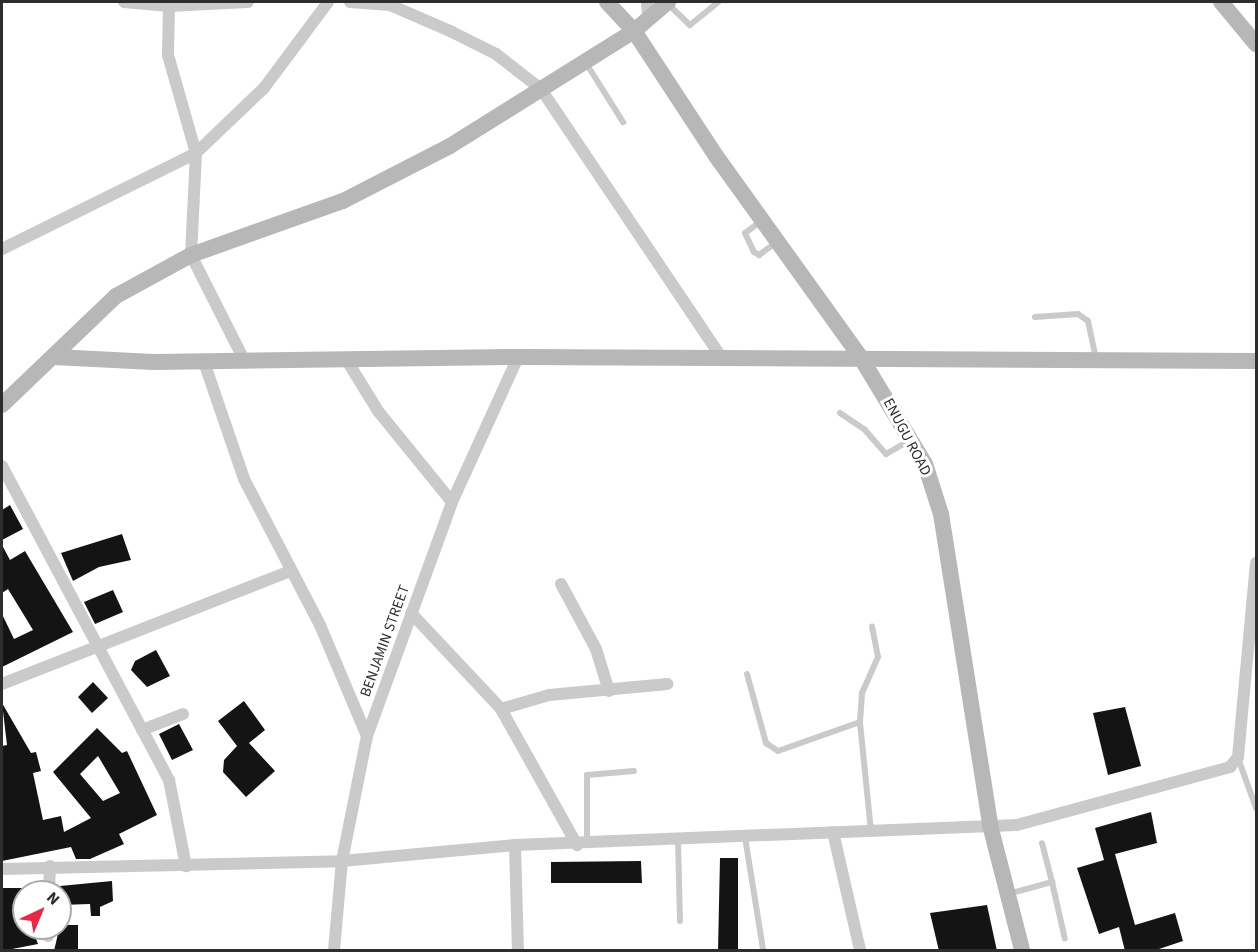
<!DOCTYPE html>
<style>
body{margin:0}
#map{position:relative;width:1258px;height:952px;overflow:hidden;background:#fff;font-family:"Source Sans 3",sans-serif}
div>[style]{position:absolute}
[style*='--x']{left:calc(var(--x)*1px);top:calc(var(--y)*1px);width:calc(var(--w)*1px);rotate:calc(var(--a)*1deg)}
.building>*{inset:0;background:#141414}
.lane>*{height:6px;margin:-3px;padding:0 3px;transform-origin:3px;border-radius:3px;background:#cacaca}
.street>*{height:12px;margin:-6px;padding:0 6px;transform-origin:6px;border-radius:6px;background:#cacaca}
.secondary>*{height:16px;margin:-8px;padding:0 8px;transform-origin:8px;border-radius:8px;background:#b7b7b7}
span{translate:-50% -50%;white-space:nowrap;text-align:center;line-height:1.15;-webkit-text-stroke:6px #fff;paint-order:stroke}
.street-label{font-size:15px;color:#2d2d2d}
.frame{position:absolute;inset:0;border:3px solid #2d2d2d;pointer-events:none}
.north{position:absolute;left:12px;top:880px;width:60px;height:60px;box-sizing:border-box;background:#fff;border:2px solid #ababab;border-radius:50%;rotate:44deg;font-size:16px;font-weight:700;line-height:24px;text-align:center;color:#2d2d2d}
.north::after{content:'';display:block;margin:auto;width:21px;height:27px;background:#eb2745;clip-path:polygon(50% 0,100% 100%,50% 72%,0 100%)}
</style>
<div id="map">
<div class="building">
<div style="clip-path:polygon(10px 505px,23px 529px,2px 540px,2px 510px)"></div>
<div style="clip-path:polygon(122px 534px,131px 560px,99px 567px,73px 581px,61px 553px)"></div>
<div style="clip-path:polygon(2px 545px,10px 560px,25px 551px,73px 632px,2px 667px,2px 614px,14px 639px,33px 630px,8px 589px,2px 593px)"></div>
<div style="clip-path:polygon(113px 590px,123px 612px,95px 624px,84px 602px)"></div>
<div style="clip-path:polygon(156px 650px,170px 676px,147px 687px,131px 670px,135px 661px)"></div>
<div style="clip-path:polygon(93px 682px,108px 698px,92px 713px,78px 697px)"></div>
<div style="clip-path:polygon(244px 701px,265px 730px,249px 743px,275px 771px,246px 797px,223px 772px,224px 760px,237px 746px,218px 721px)"></div>
<div style="clip-path:polygon(evenodd,2px 703px,31px 753px,36px 752px,41px 771px,33px 773px,43px 820px,61px 816px,64px 832px,91px 818px,53px 772px,97px 728px,122px 753px,127px 751px,157px 815px,119px 834px,124px 844px,90px 859px,76px 859px,71px 847px,2px 861px,2px 746px,7px 745px,2px 703px,98px 756px,120px 793px,103px 801px,80px 774px,98px 756px)"></div>
<div style="clip-path:polygon(1125px 707px,1141px 766px,1108px 775px,1093px 713px)"></div>
<div style="clip-path:polygon(179px 724px,193px 750px,172px 760px,159px 734px)"></div>
<div style="clip-path:polygon(1151px 812px,1157px 843px,1115px 854px,1135px 925px,1175px 913px,1183px 941px,1153px 951px,1125px 951px,1119px 927px,1099px 934px,1077px 868px,1104px 860px,1095px 828px)"></div>
<div style="clip-path:polygon(720px 858px,738px 858px,738px 951px,718px 951px)"></div>
<div style="clip-path:polygon(641px 861px,642px 883px,551px 883px,551px 862px)"></div>
<div style="clip-path:polygon(112px 881px,113px 901px,100px 907px,100px 916px,91px 916px,90px 904px,60px 905px,60px 886px)"></div>
<div style="clip-path:polygon(2px 888px,24px 888px,24px 928px,32px 928px,38px 944px,2px 951px)"></div>
<div style="clip-path:polygon(987px 905px,997px 951px,939px 951px,930px 913px)"></div>
<div style="clip-path:polygon(60px 925px,78px 925px,78px 951px,54px 951px)"></div>
</div>
<div class="lane">
<div style="--x:667;--y:3;--w:32;--a:44"></div>
<div style="--x:690;--y:25;--w:36;--a:-39"></div>
<div style="--x:586;--y:63;--w:70;--a:57.9"></div>
<div style="--x:761;--y:221;--w:20;--a:143"></div>
<div style="--x:745;--y:233;--w:21;--a:65"></div>
<div style="--x:754;--y:252;--w:6;--a:31"></div>
<div style="--x:759;--y:255;--w:22;--a:-36"></div>
<div style="--x:1035;--y:317;--w:43;--a:-4"></div>
<div style="--x:1078;--y:314;--w:12;--a:35"></div>
<div style="--x:1088;--y:321;--w:40;--a:78"></div>
<div style="--x:840;--y:413;--w:30;--a:34"></div>
<div style="--x:865;--y:430;--w:32;--a:49"></div>
<div style="--x:886;--y:454;--w:28;--a:-30"></div>
<div style="--x:747;--y:674;--w:72;--a:74.6"></div>
<div style="--x:766;--y:743;--w:14;--a:34"></div>
<div style="--x:778;--y:751;--w:87;--a:-19.5"></div>
<div style="--x:1238;--y:758;--w:53;--a:70.2"></div>
<div style="--x:871;--y:831;--w:110;--a:-95.8"></div>
<div style="--x:860;--y:722;--w:29;--a:-86"></div>
<div style="--x:862;--y:693;--w:39;--a:-66"></div>
<div style="--x:878;--y:657;--w:31;--a:-101"></div>
<div style="--x:745;--y:837;--w:114;--a:80.9"></div>
<div style="--x:678;--y:840;--w:81;--a:88.6"></div>
<div style="--x:587;--y:844;--w:69;--a:-90"></div>
<div style="--x:587;--y:775;--w:47;--a:-4.9"></div>
<div style="--x:1052;--y:882;--w:58;--a:77.2"></div>
<div style="--x:1008;--y:894;--w:46;--a:-15.3"></div>
<div style="--x:1052;--y:882;--w:40;--a:-104.4"></div>
</div>
<div class="street">
<div style="--x:124;--y:2;--w:45;--a:5.1"></div>
<div style="--x:169;--y:6;--w:79;--a:-2.9"></div>
<div style="--x:350;--y:2;--w:40;--a:4.3"></div>
<div style="--x:390;--y:5;--w:68;--a:23.5"></div>
<div style="--x:452;--y:32;--w:49;--a:26.6"></div>
<div style="--x:496;--y:54;--w:57;--a:37.9"></div>
<div style="--x:541;--y:89;--w:323;--a:56.1"></div>
<div style="--x:647;--y:2;--w:15;--a:86"></div>
<div style="--x:169;--y:6;--w:49;--a:91.2"></div>
<div style="--x:168;--y:55;--w:102;--a:74.1"></div>
<div style="--x:196;--y:153;--w:102;--a:92.8"></div>
<div style="--x:191;--y:255;--w:118;--a:63.2"></div>
<div style="--x:2;--y:249;--w:216;--a:-26.3"></div>
<div style="--x:196;--y:153;--w:94;--a:-43.7"></div>
<div style="--x:264;--y:88;--w:107;--a:-53.3"></div>
<div style="--x:346;--y:359;--w:61;--a:58.4"></div>
<div style="--x:378;--y:411;--w:117;--a:50.9"></div>
<div style="--x:204;--y:362;--w:124;--a:71.1"></div>
<div style="--x:244;--y:479;--w:165;--a:62.5"></div>
<div style="--x:320;--y:625;--w:121;--a:67.1"></div>
<div style="--x:2;--y:466;--w:356;--a:62"></div>
<div style="--x:169;--y:780;--w:88;--a:78.8"></div>
<div style="--x:561;--y:584;--w:74;--a:61.7"></div>
<div style="--x:596;--y:649;--w:44;--a:72.8"></div>
<div style="--x:411;--y:613;--w:132;--a:46.8"></div>
<div style="--x:501;--y:709;--w:156;--a:60.8"></div>
<div style="--x:2;--y:684;--w:307;--a:-21.4"></div>
<div style="--x:501;--y:709;--w:50;--a:-16.3"></div>
<div style="--x:549;--y:695;--w:119;--a:-5.3"></div>
<div style="--x:142;--y:730;--w:44;--a:-21.3"></div>
<div style="--x:833;--y:832;--w:121;--a:77.1"></div>
<div style="--x:515;--y:845;--w:105;--a:88.4"></div>
<div style="--x:2;--y:869;--w:340;--a:-1.3"></div>
<div style="--x:342;--y:861;--w:174;--a:-5.3"></div>
<div style="--x:515;--y:845;--w:502;--a:-2.28"></div>
<div style="--x:1017;--y:825;--w:221;--a:-15.2"></div>
<div style="--x:1230;--y:767;--w:13;--a:-51"></div>
<div style="--x:1238;--y:757;--w:195;--a:-84.7"></div>
<div style="--x:49;--y:892;--w:26;--a:-88"></div>
<div style="--x:48;--y:936;--w:8;--a:-83"></div>
<div style="--x:334;--y:950;--w:89;--a:-84.9"></div>
<div style="--x:342;--y:861;--w:127;--a:-78.7"></div>
<div style="--x:367;--y:736;--w:249;--a:-70"></div>
<div style="--x:452;--y:502;--w:159;--a:-65.5"></div>
</div>
<div class="secondary">
<div style="--x:607;--y:2;--w:40;--a:47"></div>
<div style="--x:634;--y:31;--w:149;--a:56.7"></div>
<div style="--x:716;--y:156;--w:249;--a:54.3"></div>
<div style="--x:861;--y:358;--w:124;--a:58.9"></div>
<div style="--x:925;--y:464;--w:52;--a:72.3"></div>
<div style="--x:941;--y:514;--w:315;--a:81"></div>
<div style="--x:990;--y:825;--w:129;--a:75.6"></div>
<div style="--x:1221;--y:2;--w:55;--a:50.2"></div>
<div style="--x:54;--y:357;--w:100;--a:2.9"></div>
<div style="--x:154;--y:362;--w:364;--a:-0.8"></div>
<div style="--x:518;--y:357;--w:738;--a:0.31"></div>
<div style="--x:2;--y:405;--w:158;--a:-43.7"></div>
<div style="--x:116;--y:296;--w:85;--a:-28.7"></div>
<div style="--x:191;--y:255;--w:161;--a:-19.6"></div>
<div style="--x:343;--y:201;--w:120;--a:-27.2"></div>
<div style="--x:450;--y:146;--w:217;--a:-32"></div>
<div style="--x:634;--y:31;--w:45;--a:-40.5"></div>
</div>
<div class="street-label">
<span style="left:907px;top:437px;rotate:62deg">ENUGU ROAD</span>
<span style="left:385px;top:641px;rotate:-70deg">BENJAMIN STREET</span>
</div>
<div class="frame"></div>
<div class="north">N</div>
</div>
